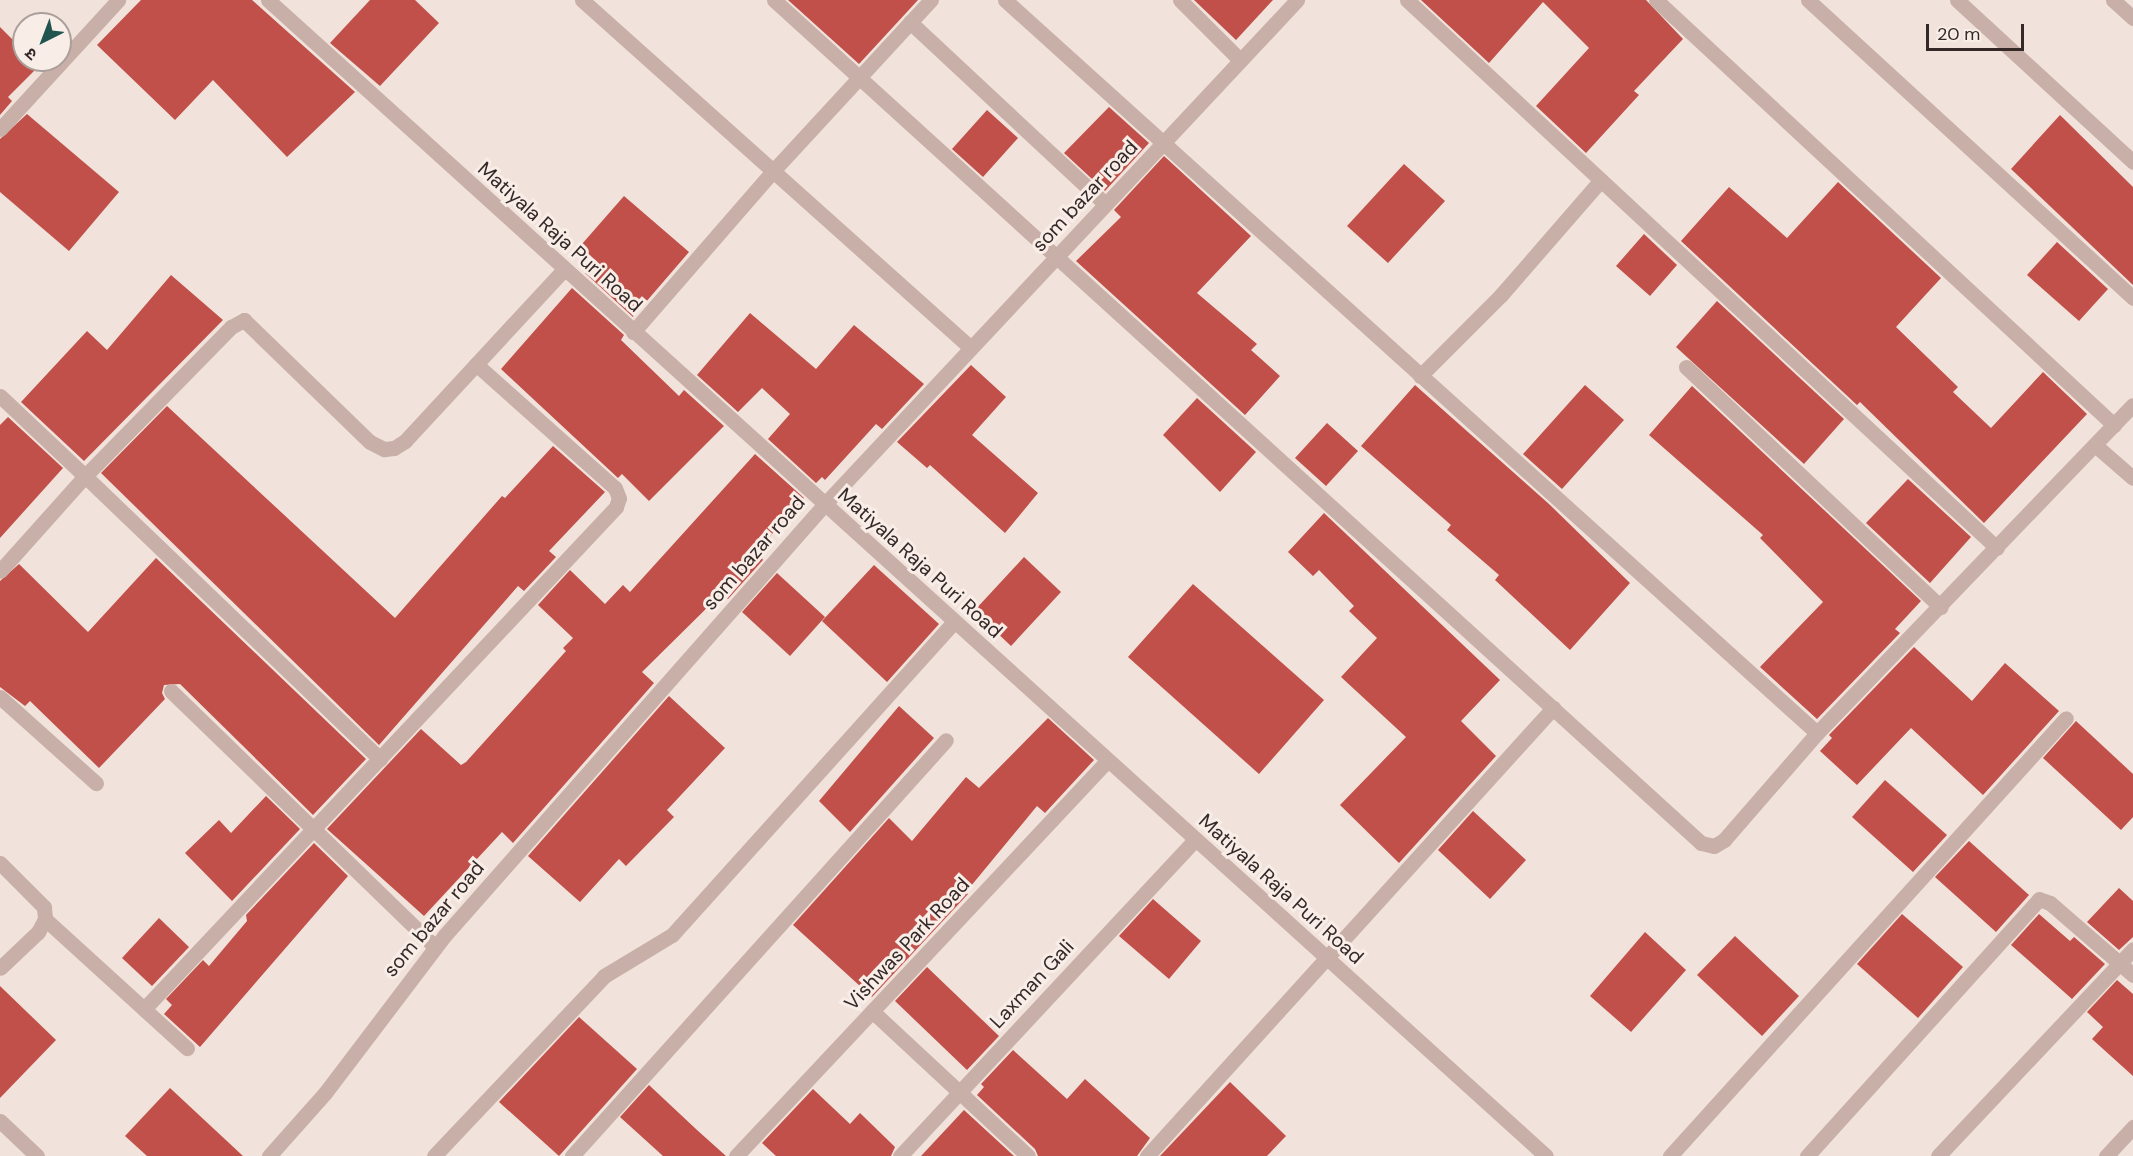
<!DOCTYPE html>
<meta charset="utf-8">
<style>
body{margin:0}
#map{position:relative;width:2133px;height:1156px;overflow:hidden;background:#f1e3db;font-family:"DM Sans","Noto Sans Devanagari",sans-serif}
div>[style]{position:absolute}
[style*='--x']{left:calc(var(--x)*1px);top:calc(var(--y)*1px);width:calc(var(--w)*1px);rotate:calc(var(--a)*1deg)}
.building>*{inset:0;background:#c05049}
.minor>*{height:15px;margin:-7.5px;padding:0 7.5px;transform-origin:7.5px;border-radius:7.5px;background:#c8b0a8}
span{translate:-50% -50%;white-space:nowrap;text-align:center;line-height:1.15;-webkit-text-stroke:6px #f8ede7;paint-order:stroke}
.street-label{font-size:20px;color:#352928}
.north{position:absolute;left:12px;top:12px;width:60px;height:60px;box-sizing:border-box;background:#f8ede7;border:2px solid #aa9f9b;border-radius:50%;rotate:222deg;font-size:16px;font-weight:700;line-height:24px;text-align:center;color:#352928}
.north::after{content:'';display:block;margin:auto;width:21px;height:27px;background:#1f554e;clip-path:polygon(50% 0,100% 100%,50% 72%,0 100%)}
.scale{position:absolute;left:1926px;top:24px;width:98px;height:27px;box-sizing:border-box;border:3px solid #352928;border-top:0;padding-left:8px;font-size:18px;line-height:21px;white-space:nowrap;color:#352928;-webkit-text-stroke:4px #f8ede7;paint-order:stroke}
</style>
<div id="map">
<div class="building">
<div style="clip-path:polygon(141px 0,252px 0,355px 92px,287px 157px,213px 80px,175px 120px,97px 45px)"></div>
<div style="clip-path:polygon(370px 0,415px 0,439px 23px,380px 86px,330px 43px)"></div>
<div style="clip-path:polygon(788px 0,918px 0,859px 64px)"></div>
<div style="clip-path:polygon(1194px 0,1273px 0,1236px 40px)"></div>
<div style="clip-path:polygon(1421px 0,1646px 0,1683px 39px,1634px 91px,1639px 95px,1586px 153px,1536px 106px,1589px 48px,1543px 2px,1489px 63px)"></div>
<div style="clip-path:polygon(0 27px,24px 51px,24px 60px,33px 60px,39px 66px,8px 97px,12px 101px,0 115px)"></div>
<div style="clip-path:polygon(1109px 107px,1149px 143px,1105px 191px,1064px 153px)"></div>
<div style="clip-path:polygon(987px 110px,1018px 138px,983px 177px,952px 149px)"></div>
<div style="clip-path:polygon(27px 114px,119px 192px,69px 251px,0 192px,0 139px)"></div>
<div style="clip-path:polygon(2060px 115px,2133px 187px,2133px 285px,2011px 169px)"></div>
<div style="clip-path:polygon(1164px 156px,1251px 236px,1197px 293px,1257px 344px,1251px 350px,1280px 376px,1245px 415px,1076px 261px,1121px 217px,1114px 210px)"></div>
<div style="clip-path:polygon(1404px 164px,1445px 201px,1388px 263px,1347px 226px)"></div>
<div style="clip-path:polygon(1838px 182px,1941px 278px,1896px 327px,1958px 387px,1953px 392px,1991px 428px,2043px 372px,2087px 414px,1984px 523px,1860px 402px,1857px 405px,1681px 241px,1729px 187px,1787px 238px)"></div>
<div style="clip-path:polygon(624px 196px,689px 252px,633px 317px,585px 273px,591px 267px,575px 252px)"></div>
<div style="clip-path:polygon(1644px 234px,1677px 265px,1650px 296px,1616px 266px)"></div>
<div style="clip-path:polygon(2057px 242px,2108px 289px,2079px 321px,2027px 275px)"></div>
<div style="clip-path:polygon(171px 275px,223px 320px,84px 461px,21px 402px,87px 331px,107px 350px)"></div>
<div style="clip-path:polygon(572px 288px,624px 335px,621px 340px,679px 396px,684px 390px,724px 426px,649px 501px,622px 474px,618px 478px,501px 369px)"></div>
<div style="clip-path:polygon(1717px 301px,1844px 419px,1804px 464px,1676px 347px)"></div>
<div style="clip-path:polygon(750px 313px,816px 369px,854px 325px,924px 384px,882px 429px,876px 424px,825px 480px,822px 477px,816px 483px,768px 439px,790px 414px,762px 388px,738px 412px,697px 375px)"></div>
<div style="clip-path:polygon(971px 365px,1006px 397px,972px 435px,1038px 493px,1005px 533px,930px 465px,927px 468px,897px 442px)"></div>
<div style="clip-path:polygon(1415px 385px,1549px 504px,1630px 583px,1570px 650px,1495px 580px,1499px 575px,1447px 530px,1451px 525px,1361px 446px)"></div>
<div style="clip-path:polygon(1585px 385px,1624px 420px,1562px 489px,1523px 454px)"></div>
<div style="clip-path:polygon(1692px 386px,1921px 601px,1895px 629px,1900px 633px,1817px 719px,1760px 667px,1823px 602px,1760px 538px,1763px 535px,1649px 435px)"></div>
<div style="clip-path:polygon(1197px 398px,1256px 452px,1220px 492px,1163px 435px)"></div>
<div style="clip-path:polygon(167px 406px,395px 618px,502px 496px,505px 498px,553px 446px,605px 492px,549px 551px,556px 557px,524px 591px,518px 586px,379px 745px,101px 473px)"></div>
<div style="clip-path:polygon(8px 417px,63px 468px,0 538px,0 425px)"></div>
<div style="clip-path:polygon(1327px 423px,1358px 451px,1326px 486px,1295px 458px)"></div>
<div style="clip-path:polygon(755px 454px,804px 498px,758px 550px,763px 560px,728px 599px,722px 593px,642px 672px,654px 683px,513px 843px,502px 832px,424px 916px,327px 829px,421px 729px,461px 765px,466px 762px,566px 651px,563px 648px,573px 638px,538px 605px,570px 570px,605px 604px,623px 585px,630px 592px)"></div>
<div style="clip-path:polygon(1908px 479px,1971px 537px,1930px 583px,1866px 523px)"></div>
<div style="clip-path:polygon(1324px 513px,1500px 680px,1461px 721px,1496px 756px,1399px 863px,1340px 805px,1406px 737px,1341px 677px,1377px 638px,1349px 611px,1354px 606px,1319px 570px,1313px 576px,1288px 552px)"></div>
<div style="clip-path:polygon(1024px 557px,1061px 592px,1011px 646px,974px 611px)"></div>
<div style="clip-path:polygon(156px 558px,366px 759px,313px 815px,180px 684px,164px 685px,162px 693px,165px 699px,99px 768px,30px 701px,25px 706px,0 687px,0 581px,19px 564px,88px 632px)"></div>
<div style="clip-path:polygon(874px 565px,939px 624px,887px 682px,822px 621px)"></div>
<div style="clip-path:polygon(777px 573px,825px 617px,790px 656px,742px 612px)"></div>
<div style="clip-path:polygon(1193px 584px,1324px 700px,1259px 774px,1128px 657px)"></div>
<div style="clip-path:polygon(1914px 647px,1972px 701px,2005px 663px,2059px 711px,1983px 795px,1911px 728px,1857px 785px,1820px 751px,1832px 738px,1829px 735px)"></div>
<div style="clip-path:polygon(669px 696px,725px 748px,667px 810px,674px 817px,626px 866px,619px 859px,580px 902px,528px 856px)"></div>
<div style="clip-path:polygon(899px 706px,934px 738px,850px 832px,819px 801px)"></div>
<div style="clip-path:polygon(1048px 718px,1094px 760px,1045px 813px,1037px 806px,966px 892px,968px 894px,872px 997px,793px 925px,889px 818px,912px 841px,966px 777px,979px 788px)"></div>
<div style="clip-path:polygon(2076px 721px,2133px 774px,2133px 817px,2121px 830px,2043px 758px)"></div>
<div style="clip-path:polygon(1885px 780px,1947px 835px,1913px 872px,1852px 817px)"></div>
<div style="clip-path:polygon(266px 796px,300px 829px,232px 901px,185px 853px,219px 820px,231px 833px)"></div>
<div style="clip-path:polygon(1473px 811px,1526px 860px,1490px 899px,1438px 850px)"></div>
<div style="clip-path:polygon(1969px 841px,2029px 895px,1996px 932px,1935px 877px)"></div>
<div style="clip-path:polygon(314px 843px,348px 876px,200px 1047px,164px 1014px,172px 1005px,166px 999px,203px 960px,209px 966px,247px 921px,246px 915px)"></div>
<div style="clip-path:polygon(2119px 888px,2133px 901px,2133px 937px,2119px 950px,2087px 922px)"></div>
<div style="clip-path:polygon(1153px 899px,1201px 941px,1169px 979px,1119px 936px)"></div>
<div style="clip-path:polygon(1902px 914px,1963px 967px,1918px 1018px,1857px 964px)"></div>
<div style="clip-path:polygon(2039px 914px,2070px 941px,2074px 937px,2105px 964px,2072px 999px,2011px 945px)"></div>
<div style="clip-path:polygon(159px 918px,189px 947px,152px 986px,122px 958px)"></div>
<div style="clip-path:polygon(1645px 932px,1686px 970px,1631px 1032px,1590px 996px)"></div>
<div style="clip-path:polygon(1735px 936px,1799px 996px,1762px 1036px,1697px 975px)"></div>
<div style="clip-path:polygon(927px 967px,999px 1036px,967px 1070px,895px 1001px)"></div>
<div style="clip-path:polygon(2117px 980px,2133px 994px,2133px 1076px,2092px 1039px,2103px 1027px,2087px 1012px)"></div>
<div style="clip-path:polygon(0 986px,56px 1040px,0 1098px)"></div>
<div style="clip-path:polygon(579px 1017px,637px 1069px,559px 1156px,499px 1102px)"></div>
<div style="clip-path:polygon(1013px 1050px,1067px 1099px,1085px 1079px,1150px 1138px,1137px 1156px,1038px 1156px,1035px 1149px,977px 1095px,984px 1087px,981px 1084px)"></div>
<div style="clip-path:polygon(1230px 1082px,1286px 1136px,1267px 1156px,1160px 1156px)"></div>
<div style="clip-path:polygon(649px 1085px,697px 1130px,726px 1156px,663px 1156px,620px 1117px)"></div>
<div style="clip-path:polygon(170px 1088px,243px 1156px,147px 1156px,125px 1136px)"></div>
<div style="clip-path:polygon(813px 1089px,850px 1124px,860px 1113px,895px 1147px,891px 1156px,776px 1156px,762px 1143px)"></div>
<div style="clip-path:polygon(964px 1110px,1014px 1156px,921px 1156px)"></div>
</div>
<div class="minor">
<div style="--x:268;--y:0;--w:1723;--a:42.13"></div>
<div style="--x:582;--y:0;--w:522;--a:41.82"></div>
<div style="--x:774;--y:0;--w:1253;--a:42.28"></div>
<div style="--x:1701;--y:843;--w:13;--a:13"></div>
<div style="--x:1714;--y:846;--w:12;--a:-31"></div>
<div style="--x:1724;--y:840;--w:142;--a:-49"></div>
<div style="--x:1817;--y:733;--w:455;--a:-46.1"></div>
<div style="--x:1005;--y:0;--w:1094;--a:42.07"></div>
<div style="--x:1180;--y:0;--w:85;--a:45"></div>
<div style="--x:1407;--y:0;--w:805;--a:42.89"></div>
<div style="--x:1656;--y:0;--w:625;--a:42.86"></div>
<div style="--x:1808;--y:0;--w:441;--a:42.5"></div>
<div style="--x:1957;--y:0;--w:239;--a:42.6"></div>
<div style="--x:2113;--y:0;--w:27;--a:42"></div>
<div style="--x:910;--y:22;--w:267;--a:43"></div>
<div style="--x:0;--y:129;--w:175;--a:-47.5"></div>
<div style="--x:633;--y:332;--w:213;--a:-49"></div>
<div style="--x:773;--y:171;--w:233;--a:-47.3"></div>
<div style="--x:1686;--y:367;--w:350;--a:43.3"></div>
<div style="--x:1420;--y:376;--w:115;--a:-45"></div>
<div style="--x:1501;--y:295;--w:152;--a:-49"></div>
<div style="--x:0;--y:396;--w:117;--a:43.3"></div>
<div style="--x:85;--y:476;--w:127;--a:131.8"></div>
<div style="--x:2095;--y:445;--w:50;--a:41"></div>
<div style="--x:171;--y:691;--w:368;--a:44.1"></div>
<div style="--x:0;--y:697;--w:129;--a:41.9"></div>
<div style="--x:380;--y:759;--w:409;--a:-136.2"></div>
<div style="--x:85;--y:476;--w:209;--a:-45.6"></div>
<div style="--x:231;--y:327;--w:15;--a:-28"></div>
<div style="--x:244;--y:320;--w:175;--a:44.1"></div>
<div style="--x:370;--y:442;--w:16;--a:27"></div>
<div style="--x:384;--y:449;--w:10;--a:-6"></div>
<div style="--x:394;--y:448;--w:13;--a:-32"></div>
<div style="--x:405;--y:441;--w:234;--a:-47.2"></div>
<div style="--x:0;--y:863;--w:62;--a:45"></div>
<div style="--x:44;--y:907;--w:12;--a:85"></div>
<div style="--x:45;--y:919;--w:15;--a:118"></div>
<div style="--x:38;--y:932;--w:52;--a:136.5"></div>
<div style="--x:45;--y:919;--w:192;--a:42.3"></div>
<div style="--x:144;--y:1009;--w:689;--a:-46.76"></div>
<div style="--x:616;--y:507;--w:9;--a:-72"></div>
<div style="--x:619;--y:498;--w:11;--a:-112"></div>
<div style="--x:615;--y:488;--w:186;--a:-138.3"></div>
<div style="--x:872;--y:1011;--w:213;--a:42.9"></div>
<div style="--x:0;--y:1121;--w:51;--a:43.4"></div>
<div style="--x:269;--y:1156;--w:84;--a:-48.4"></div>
<div style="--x:325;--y:1093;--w:198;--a:-52.8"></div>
<div style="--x:445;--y:935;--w:573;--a:-48.61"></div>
<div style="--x:824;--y:505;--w:692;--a:-46.87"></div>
<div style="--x:434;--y:1156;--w:248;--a:-46.6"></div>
<div style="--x:604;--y:976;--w:79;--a:-31.1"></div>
<div style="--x:672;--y:935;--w:421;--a:-48"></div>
<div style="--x:572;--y:1156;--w:559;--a:-48.04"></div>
<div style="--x:736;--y:1156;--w:542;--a:-46.79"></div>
<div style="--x:900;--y:1156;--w:432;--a:-47"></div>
<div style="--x:1147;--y:1156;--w:605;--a:-47.82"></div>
<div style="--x:1670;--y:1156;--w:590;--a:-47.88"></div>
<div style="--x:1807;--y:1156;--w:346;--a:-47.9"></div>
<div style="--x:2039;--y:899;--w:12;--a:20"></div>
<div style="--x:2050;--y:903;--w:110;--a:40.9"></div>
<div style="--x:1938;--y:1156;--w:284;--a:-46.7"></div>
<div style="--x:2106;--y:1156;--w:40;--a:-47"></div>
</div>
<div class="street-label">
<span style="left:1085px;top:196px;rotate:-47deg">som bazar road</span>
<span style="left:560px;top:237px;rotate:42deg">Matiyala Raja Puri Road</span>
<span style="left:754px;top:553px;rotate:-49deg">som bazar road</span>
<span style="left:920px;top:563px;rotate:42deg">Matiyala Raja Puri Road</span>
<span style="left:1281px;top:889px;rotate:42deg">Matiyala Raja Puri Road</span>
<span style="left:434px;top:919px;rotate:-50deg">som bazar road</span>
<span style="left:907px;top:944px;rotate:-47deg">Vishwas Park Road</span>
<span style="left:1032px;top:984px;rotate:-47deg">Laxman Gali</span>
</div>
<div class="north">उ</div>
<div class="scale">20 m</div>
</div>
